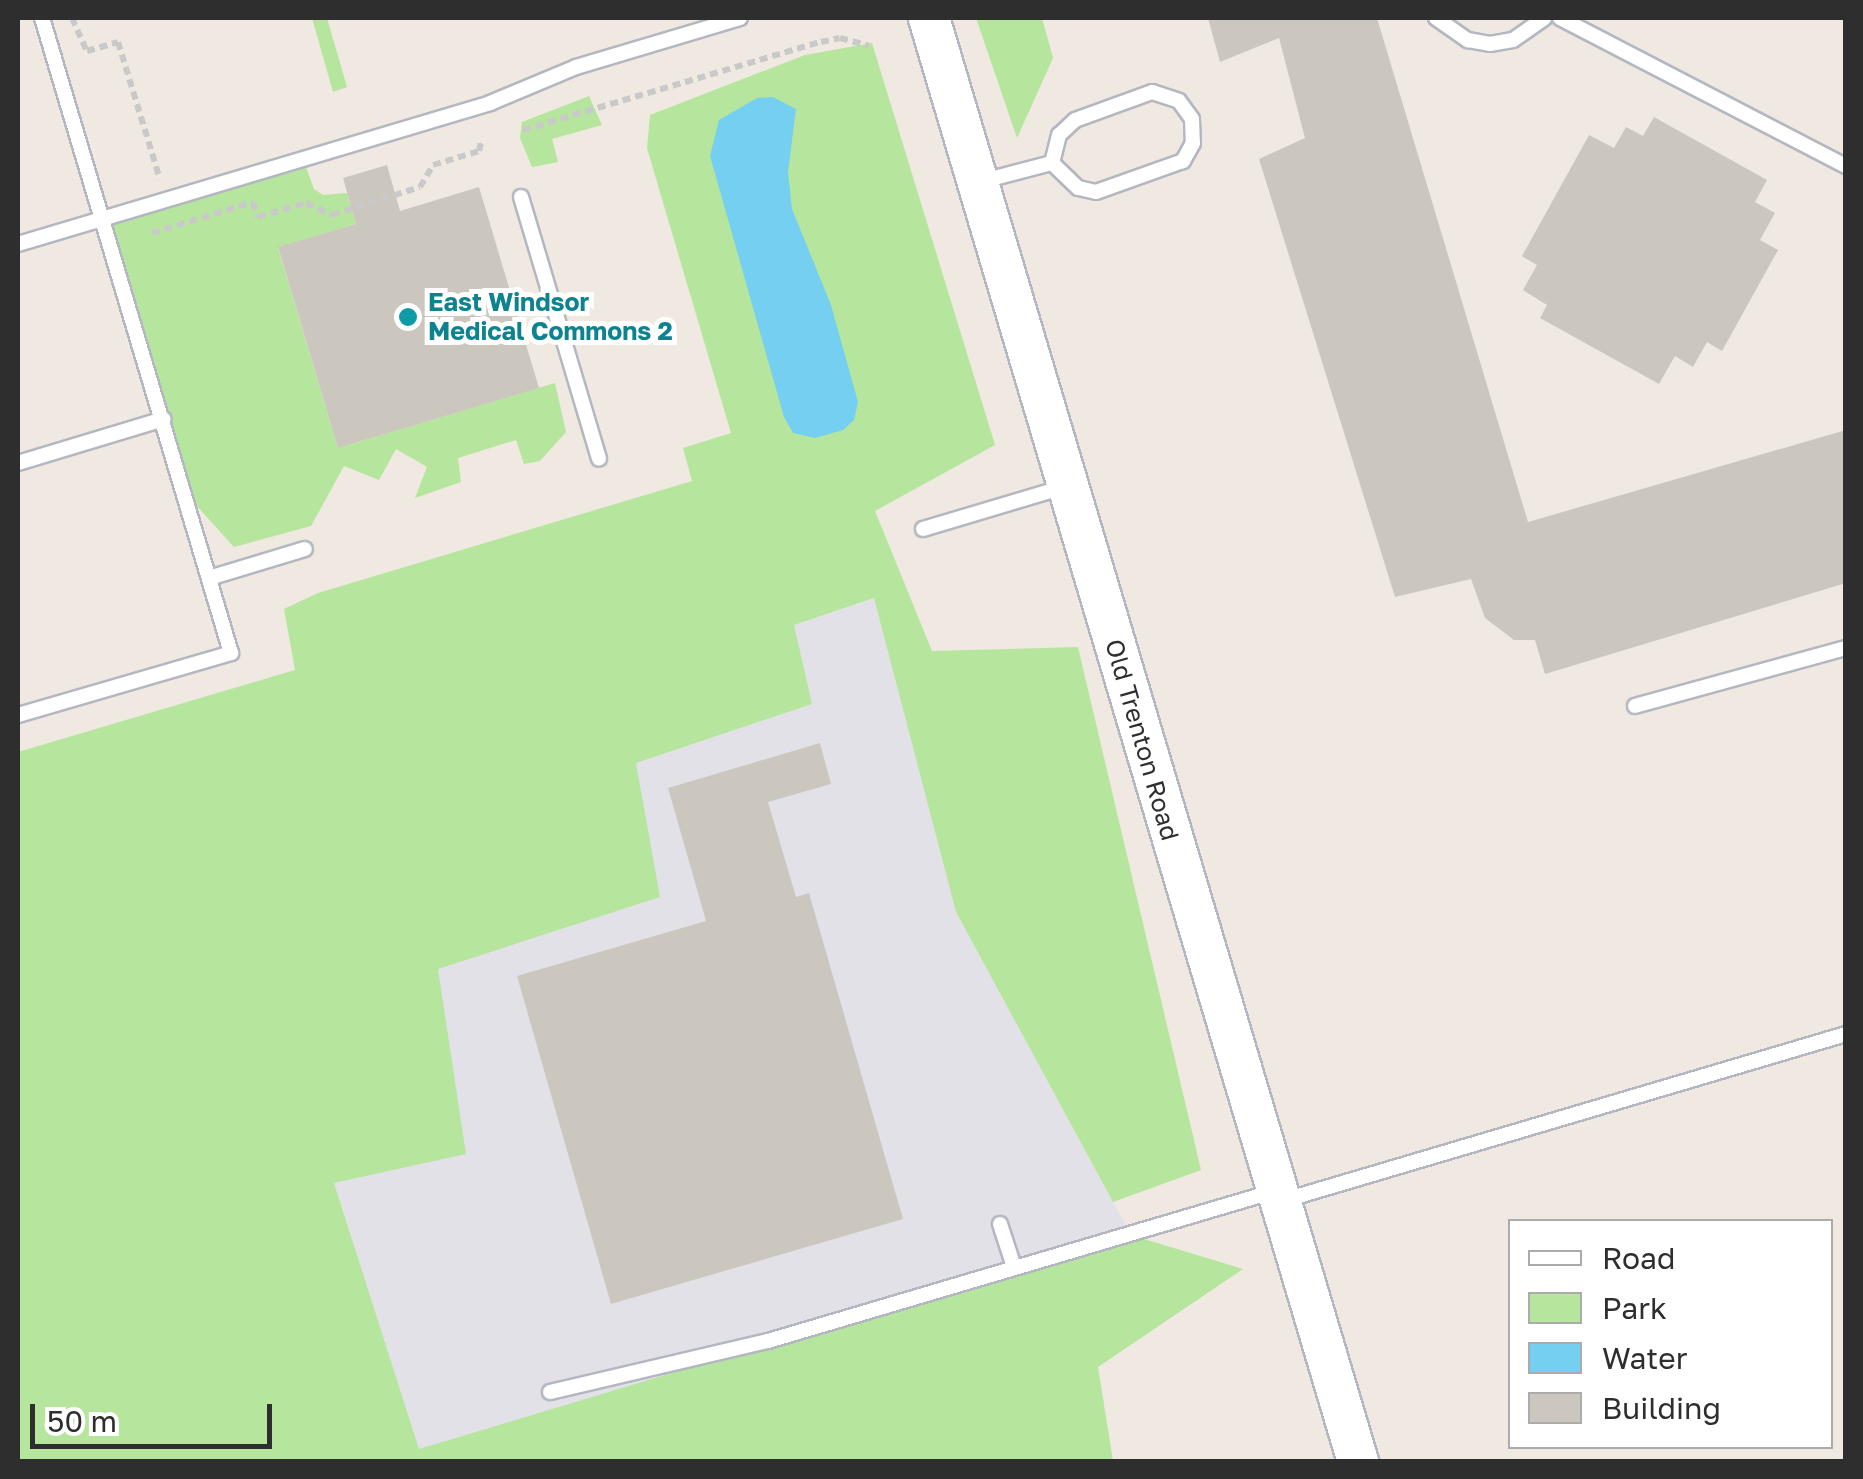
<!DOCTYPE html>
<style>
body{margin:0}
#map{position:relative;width:1863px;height:1479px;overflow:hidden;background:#efe9e1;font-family:"Golos Text",sans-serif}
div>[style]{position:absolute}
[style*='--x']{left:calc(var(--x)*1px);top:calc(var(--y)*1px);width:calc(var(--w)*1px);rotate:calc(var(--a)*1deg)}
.industrial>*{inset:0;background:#e3e1e8}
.green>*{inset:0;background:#b6e59e}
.water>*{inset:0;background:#75cff0}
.building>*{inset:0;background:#cbc7bf}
.path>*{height:6px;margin-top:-3px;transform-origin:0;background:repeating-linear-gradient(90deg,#c9c9c9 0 8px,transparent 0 13px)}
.roads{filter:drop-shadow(2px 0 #b4b7c1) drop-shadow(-2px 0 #b4b7c1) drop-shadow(0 2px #b4b7c1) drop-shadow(0 -2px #b4b7c1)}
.service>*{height:14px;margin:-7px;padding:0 7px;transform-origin:7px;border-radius:7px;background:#fff}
.secondary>*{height:40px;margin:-20px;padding:0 20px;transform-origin:20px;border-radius:20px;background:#fff}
.dots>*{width:28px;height:28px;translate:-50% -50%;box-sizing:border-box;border:5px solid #fff;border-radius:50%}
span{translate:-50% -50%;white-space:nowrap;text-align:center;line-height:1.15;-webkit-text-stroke:10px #fff;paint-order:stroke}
.culture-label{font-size:25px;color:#0d838f;font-weight:700}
.left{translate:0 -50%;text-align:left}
.street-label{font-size:25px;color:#2e2e2e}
.frame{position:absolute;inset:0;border:20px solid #2e2e2e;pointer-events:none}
.legend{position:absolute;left:1508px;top:1219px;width:325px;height:230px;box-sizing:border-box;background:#fff;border:2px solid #ababab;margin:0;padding:12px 18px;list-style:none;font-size:30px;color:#2e2e2e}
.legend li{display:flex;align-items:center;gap:20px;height:50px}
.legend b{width:50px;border:2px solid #ababab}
.scale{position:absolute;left:30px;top:1404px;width:242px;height:45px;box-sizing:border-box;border:5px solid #2e2e2e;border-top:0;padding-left:12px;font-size:30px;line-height:35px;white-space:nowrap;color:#2e2e2e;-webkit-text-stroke:8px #fff;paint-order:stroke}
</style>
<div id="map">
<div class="industrial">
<div style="clip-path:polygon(875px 598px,956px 912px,1131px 1235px,419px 1450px,334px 1183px,465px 1154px,437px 969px,659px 897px,636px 763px,811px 704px,794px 625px)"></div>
</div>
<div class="green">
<div style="clip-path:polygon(312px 18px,327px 18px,347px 87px,333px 92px)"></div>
<div style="clip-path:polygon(976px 18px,1042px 18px,1053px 58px,1017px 138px)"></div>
<div style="clip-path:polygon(872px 43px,995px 445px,875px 511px,932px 651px,1078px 647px,1201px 1170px,1113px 1202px,956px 912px,874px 598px,794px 625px,812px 704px,636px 763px,660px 897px,438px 969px,466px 1154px,334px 1183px,419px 1449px,1131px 1235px,1243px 1269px,1098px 1367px,1113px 1461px,18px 1462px,18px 752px,295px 670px,284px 609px,318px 593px,692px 481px,683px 448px,731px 433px,647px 148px,650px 115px,805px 55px)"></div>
<div style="clip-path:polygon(589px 96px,602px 125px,552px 139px,558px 162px,532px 167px,520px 138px,522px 122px)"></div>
<div style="clip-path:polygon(303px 159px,314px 189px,323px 195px,347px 193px,356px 224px,278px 248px,338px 448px,555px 383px,566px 432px,540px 461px,524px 464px,516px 440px,458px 458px,461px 482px,415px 498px,427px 467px,396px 449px,379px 480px,344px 466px,311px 526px,234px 547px,185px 493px,106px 218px)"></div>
</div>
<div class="water">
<div style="clip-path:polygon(773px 97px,796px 109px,788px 172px,792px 209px,831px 305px,858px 402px,854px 420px,843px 430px,815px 438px,793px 433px,784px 417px,710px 156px,719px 120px,757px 98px)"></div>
</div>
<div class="building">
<div style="clip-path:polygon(1208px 18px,1377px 18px,1528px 522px,1846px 430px,1846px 583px,1545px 674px,1535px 640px,1514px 640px,1485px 618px,1471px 579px,1395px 597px,1259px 159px,1305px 138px,1279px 38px,1220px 62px)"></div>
<div style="clip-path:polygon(1654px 117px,1767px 180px,1755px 202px,1775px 213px,1760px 240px,1778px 250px,1722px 351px,1707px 342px,1693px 367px,1675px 356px,1659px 384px,1540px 318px,1547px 305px,1523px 290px,1537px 265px,1522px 256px,1589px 135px,1614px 148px,1626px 127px,1643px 136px)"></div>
<div style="clip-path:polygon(387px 165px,400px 211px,479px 187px,539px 388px,338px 448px,278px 247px,356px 224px,343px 178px)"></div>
<div style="clip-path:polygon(820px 743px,831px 784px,768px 802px,796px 897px,809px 893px,903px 1219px,611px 1304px,517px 976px,706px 921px,668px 788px)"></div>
</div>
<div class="path">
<div style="--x:72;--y:18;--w:36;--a:66"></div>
<div style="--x:87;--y:51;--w:32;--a:-16"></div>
<div style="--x:118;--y:42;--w:143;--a:73"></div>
<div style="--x:523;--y:130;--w:311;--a:-16.5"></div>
<div style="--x:821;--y:42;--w:19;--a:-12"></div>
<div style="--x:840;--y:38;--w:30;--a:15"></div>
<div style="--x:152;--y:233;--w:106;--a:-17.1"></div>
<div style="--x:253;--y:202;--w:16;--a:72"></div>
<div style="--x:258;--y:217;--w:50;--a:-16.3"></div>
<div style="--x:306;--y:203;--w:29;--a:25"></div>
<div style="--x:332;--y:215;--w:92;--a:-17.7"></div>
<div style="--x:420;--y:187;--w:26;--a:-59"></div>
<div style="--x:433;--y:165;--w:48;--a:-16.9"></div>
<div style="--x:479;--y:151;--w:9;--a:-77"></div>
</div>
<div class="roads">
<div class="service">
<div style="--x:1436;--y:18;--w:39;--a:35"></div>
<div style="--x:1468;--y:40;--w:22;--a:10"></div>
<div style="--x:1490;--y:44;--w:23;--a:-10"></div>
<div style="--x:1513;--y:40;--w:38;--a:-35"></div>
<div style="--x:1560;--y:18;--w:322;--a:27.4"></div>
<div style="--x:1152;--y:92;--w:28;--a:18"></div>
<div style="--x:1179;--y:101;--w:22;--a:54"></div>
<div style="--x:1192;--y:119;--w:24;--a:88"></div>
<div style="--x:1193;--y:143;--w:21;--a:119"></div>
<div style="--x:1183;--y:161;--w:92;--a:160.4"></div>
<div style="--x:1096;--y:192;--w:18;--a:-167"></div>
<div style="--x:1078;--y:188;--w:36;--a:-136"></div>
<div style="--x:1052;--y:163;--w:29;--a:-76"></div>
<div style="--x:1059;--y:135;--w:22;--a:-43"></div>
<div style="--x:1075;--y:120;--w:82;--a:-20"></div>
<div style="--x:979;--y:182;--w:75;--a:-14.6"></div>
<div style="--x:521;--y:197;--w:273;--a:73.4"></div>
<div style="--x:18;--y:244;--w:493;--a:-16.6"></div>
<div style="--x:490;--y:103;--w:93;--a:-22.7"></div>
<div style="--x:576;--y:67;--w:171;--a:-16.6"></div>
<div style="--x:18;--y:463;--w:152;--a:-16.8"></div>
<div style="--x:923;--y:529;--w:150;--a:-16.6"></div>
<div style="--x:209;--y:578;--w:100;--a:-16.8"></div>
<div style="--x:1635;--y:706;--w:219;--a:-15.4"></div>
<div style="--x:18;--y:715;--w:222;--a:-16.2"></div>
<div style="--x:231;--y:653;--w:663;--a:-106.57"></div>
<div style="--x:1285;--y:1200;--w:585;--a:-16.48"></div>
<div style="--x:1000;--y:1224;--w:45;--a:72"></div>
<div style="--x:550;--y:1392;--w:224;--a:-13.2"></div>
<div style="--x:768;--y:1341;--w:529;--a:-16.48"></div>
</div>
<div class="secondary">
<div style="--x:929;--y:18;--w:1506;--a:73.45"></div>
</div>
</div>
<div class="dots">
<div style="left:408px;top:317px;background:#0f9aa8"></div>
</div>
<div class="culture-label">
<span class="left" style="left:428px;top:317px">East Windsor<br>Medical Commons 2</span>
</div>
<div class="street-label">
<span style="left:1142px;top:740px;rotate:74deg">Old Trenton Road</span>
</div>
<div class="frame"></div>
<ul class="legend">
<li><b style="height:12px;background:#fff"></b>Road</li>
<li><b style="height:28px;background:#b6e59e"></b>Park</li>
<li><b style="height:28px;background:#75cff0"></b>Water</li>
<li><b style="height:28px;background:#cbc7bf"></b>Building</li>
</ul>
<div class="scale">50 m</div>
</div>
